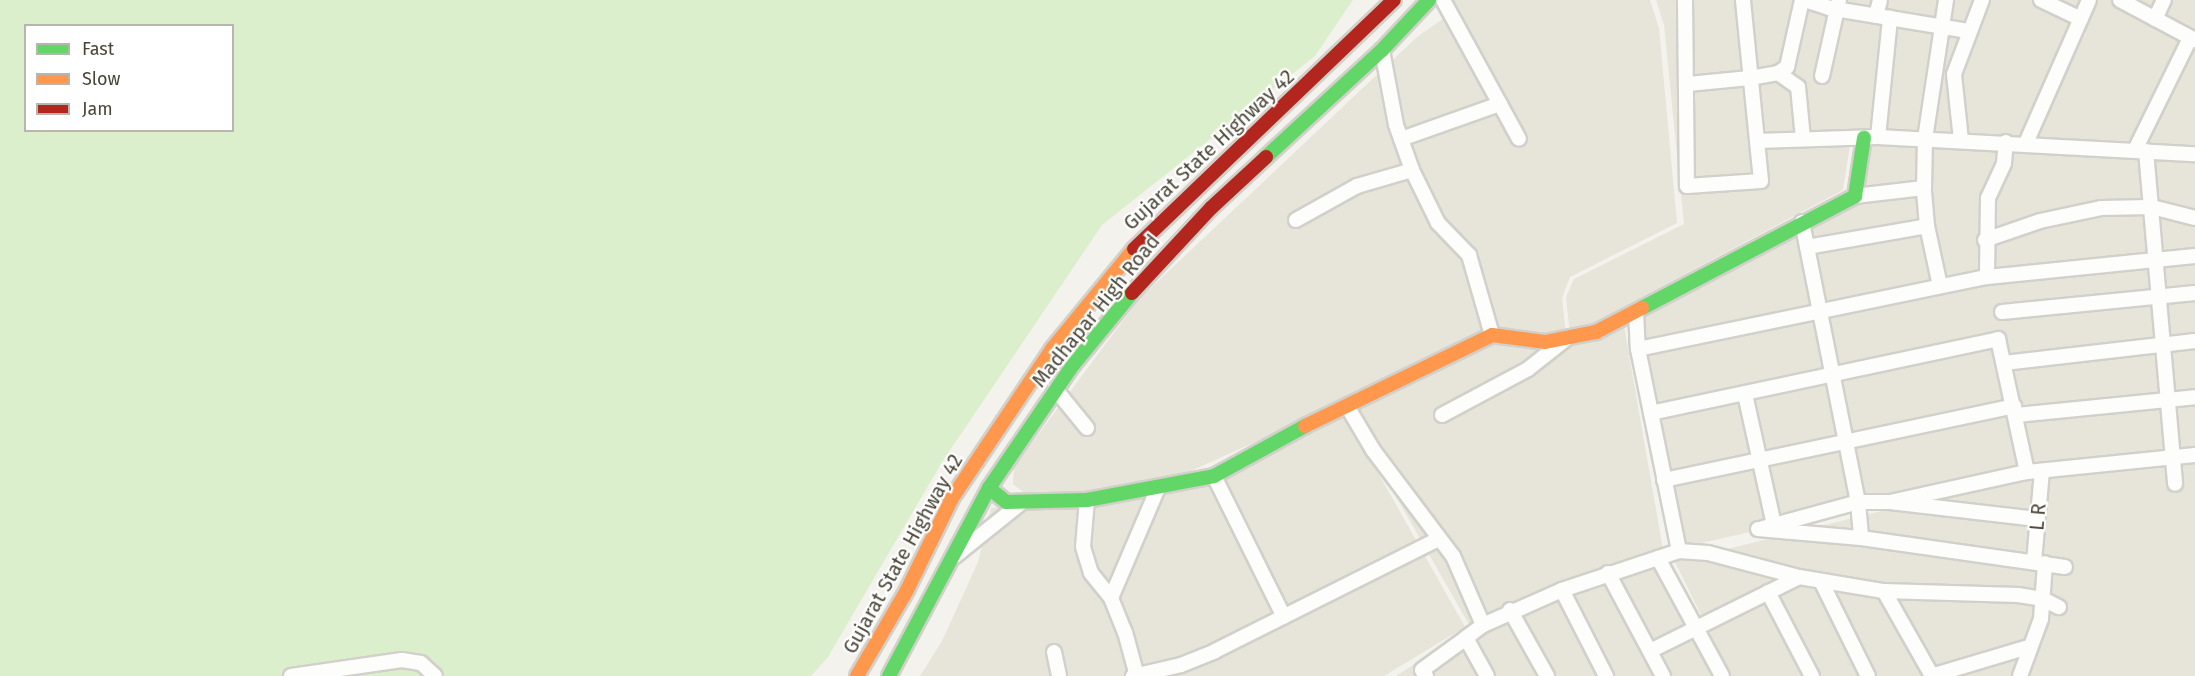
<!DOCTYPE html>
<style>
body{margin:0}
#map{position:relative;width:2195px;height:676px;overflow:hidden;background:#f3f2ed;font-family:"Fira Sans",sans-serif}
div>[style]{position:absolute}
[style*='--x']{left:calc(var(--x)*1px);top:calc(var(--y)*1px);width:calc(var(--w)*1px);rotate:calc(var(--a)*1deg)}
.residential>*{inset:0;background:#e7e5da}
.green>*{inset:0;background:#dcefcc}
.roads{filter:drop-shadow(2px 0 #d1d0ca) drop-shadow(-2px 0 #d1d0ca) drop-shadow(0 2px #d1d0ca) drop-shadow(0 -2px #d1d0ca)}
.street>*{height:14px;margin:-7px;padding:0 7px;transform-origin:7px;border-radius:7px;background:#fdfdfc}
.fast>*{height:14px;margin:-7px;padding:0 7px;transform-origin:7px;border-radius:7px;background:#63d668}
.slow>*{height:14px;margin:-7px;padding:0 7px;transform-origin:7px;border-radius:7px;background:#ff974d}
.jam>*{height:14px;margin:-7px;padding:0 7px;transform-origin:7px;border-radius:7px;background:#b3261e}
span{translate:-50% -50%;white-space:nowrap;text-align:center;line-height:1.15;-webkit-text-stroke:4.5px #fff;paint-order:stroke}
.street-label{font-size:20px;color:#4a4637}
.legend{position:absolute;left:24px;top:24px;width:210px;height:108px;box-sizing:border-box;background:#fff;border:2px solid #b7b5af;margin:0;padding:8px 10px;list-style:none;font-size:18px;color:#4a4637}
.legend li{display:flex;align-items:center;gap:12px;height:30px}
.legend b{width:30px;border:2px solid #b7b5af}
</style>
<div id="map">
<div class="residential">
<div style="clip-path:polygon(1454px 0,1650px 0,1659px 28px,1677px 223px,1570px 277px,1562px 298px,1566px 334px,1485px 328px,1340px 404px,1164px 483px,1121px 490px,1027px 495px,1013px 484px,1014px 467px,1139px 299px,1417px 37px,1444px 18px)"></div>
<div style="clip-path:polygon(1656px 0,2195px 0,2195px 153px,1851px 139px,1843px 190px,1570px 335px,1566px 297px,1574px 279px,1684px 224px,1664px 25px)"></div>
<div style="clip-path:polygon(1855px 142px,2142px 155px,2170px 455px,2024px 470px,1670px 550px,1625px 313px,1847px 196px)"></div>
<div style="clip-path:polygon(2151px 157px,2195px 161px,2195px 452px,2178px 454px)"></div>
<div style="clip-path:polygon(1622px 314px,1665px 561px,1725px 676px,1396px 676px,1471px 628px,1345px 407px,1486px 332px,1568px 341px)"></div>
<div style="clip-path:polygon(1342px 409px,1465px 627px,1384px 676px,920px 676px,942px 641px,978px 562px,991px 508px,1148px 494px,1247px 458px)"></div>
<div style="clip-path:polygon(2195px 459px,2195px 676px,1731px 676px,1675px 562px,2027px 475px)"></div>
</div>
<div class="green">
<div style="clip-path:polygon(evenodd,0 0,1353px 0,1315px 56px,1102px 225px,942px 462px,828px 657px,811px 676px,0 676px,0 0,26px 26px,232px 26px,232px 130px,26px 130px,26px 26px)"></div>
</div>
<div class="roads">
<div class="street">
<div style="--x:1443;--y:0;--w:158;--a:61.3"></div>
<div style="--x:1685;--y:0;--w:186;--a:89.4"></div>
<div style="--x:1687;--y:186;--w:74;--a:-3.9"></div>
<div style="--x:1761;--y:181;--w:182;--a:-95.7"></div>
<div style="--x:1805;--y:0;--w:25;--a:18"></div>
<div style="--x:1829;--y:8;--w:141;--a:9.4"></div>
<div style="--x:2041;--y:0;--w:44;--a:25.4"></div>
<div style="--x:2120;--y:0;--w:85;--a:28.1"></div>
<div style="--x:1876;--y:16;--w:16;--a:-76"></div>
<div style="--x:2155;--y:19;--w:21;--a:-65"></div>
<div style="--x:1382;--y:50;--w:76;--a:79.4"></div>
<div style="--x:1396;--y:125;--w:48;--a:70.4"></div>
<div style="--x:1778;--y:73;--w:24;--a:35"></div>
<div style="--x:1798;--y:87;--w:52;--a:84.5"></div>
<div style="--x:1822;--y:76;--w:78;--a:-77.4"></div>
<div style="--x:1688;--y:84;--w:62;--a:-5.5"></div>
<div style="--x:1750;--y:78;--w:28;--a:-10"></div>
<div style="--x:1778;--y:73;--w:11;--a:-34"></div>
<div style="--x:1787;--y:67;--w:69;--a:-77.4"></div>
<div style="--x:1878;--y:137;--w:120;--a:-84.2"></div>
<div style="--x:1401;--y:139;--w:105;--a:-19.5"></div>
<div style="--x:1961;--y:140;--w:66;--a:-96.1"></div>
<div style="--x:1954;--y:74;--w:79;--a:-69.3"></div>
<div style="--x:1757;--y:141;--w:121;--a:-1.9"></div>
<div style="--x:1878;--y:137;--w:317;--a:3.1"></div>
<div style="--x:2026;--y:143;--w:156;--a:-66.2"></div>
<div style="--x:2135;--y:150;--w:125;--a:-63.8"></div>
<div style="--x:2146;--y:151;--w:334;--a:85"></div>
<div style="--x:1855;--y:196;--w:69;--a:-6.6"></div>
<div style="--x:1296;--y:220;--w:70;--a:-29.1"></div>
<div style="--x:1357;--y:186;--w:57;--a:-16.2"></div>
<div style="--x:1412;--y:170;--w:59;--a:63.9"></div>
<div style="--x:1438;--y:223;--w:45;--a:45.9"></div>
<div style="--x:1469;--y:255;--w:83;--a:74"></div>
<div style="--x:1802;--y:222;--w:286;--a:78.7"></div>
<div style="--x:1858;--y:502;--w:36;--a:85"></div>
<div style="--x:1985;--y:240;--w:58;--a:-19.1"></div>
<div style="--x:2040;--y:221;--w:62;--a:-12"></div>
<div style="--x:2101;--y:208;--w:51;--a:-1.1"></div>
<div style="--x:2152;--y:207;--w:44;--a:14.3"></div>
<div style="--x:1807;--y:247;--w:122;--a:-9.9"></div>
<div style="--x:1987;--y:277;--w:79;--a:-89.3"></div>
<div style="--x:1988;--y:198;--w:38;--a:-65"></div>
<div style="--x:2004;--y:163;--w:21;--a:-85"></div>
<div style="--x:1940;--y:286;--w:61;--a:-102.2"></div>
<div style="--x:1927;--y:226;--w:38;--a:-95"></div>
<div style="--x:1924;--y:188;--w:49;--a:-88.8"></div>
<div style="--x:1925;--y:139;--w:141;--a:-81.4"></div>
<div style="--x:2002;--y:312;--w:194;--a:-5.6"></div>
<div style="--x:1636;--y:313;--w:36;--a:87"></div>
<div style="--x:1638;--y:349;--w:206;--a:78.5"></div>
<div style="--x:1679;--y:551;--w:29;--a:4"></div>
<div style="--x:1708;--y:553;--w:94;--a:14.8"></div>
<div style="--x:1799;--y:577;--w:86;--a:9.4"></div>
<div style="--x:1884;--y:591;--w:134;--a:1.7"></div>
<div style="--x:2018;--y:595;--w:25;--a:9"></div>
<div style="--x:2043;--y:599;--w:18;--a:27"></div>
<div style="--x:1638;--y:349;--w:356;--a:-11.7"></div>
<div style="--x:1987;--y:277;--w:209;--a:-5.8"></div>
<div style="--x:2004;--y:363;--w:192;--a:-6.6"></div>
<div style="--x:1056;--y:390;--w:49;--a:50.8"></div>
<div style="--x:1745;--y:394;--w:134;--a:77.5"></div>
<div style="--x:1347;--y:406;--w:51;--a:59.4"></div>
<div style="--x:1373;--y:450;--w:133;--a:53"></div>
<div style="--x:1453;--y:556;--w:75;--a:66.5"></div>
<div style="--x:1483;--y:625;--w:21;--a:143"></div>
<div style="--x:1466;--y:638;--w:43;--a:61.1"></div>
<div style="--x:1651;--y:413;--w:355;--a:-12"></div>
<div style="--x:1998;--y:339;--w:136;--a:77.7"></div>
<div style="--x:1442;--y:415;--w:98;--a:-28.1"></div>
<div style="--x:1528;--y:369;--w:48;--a:-38.3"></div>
<div style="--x:2016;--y:415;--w:180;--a:-5.7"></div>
<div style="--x:1214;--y:476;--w:157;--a:63.6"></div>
<div style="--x:1664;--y:480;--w:358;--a:-11.9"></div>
<div style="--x:1087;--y:500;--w:47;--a:94.9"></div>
<div style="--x:1083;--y:547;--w:27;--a:73"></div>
<div style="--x:1091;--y:573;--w:32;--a:51"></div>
<div style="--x:1111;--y:598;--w:37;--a:68"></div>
<div style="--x:1125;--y:632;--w:46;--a:74.7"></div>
<div style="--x:1890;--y:502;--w:140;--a:-12.4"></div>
<div style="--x:2027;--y:472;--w:169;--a:-5.8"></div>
<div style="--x:1763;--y:528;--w:98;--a:-15.3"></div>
<div style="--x:1858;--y:502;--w:32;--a:0"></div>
<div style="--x:1890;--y:502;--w:148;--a:6.6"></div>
<div style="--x:1758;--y:529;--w:103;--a:5"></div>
<div style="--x:1861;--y:538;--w:206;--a:8.1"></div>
<div style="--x:955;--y:556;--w:85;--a:-38.8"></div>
<div style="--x:1658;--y:558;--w:134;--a:61.5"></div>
<div style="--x:2034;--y:562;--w:91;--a:-85"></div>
<div style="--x:1608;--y:573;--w:117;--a:61.9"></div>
<div style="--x:1821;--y:581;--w:106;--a:63.7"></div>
<div style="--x:1562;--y:590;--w:97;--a:62.9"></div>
<div style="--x:1884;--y:591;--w:98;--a:60.5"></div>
<div style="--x:1768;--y:592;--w:95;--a:62.4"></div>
<div style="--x:1111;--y:598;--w:117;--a:-66.9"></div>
<div style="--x:1510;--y:610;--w:76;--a:60.7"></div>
<div style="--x:1483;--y:625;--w:86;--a:-23.9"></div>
<div style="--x:1562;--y:590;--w:123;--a:-18.4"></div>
<div style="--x:1650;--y:651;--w:166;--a:-26.4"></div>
<div style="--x:1054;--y:652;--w:25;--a:78"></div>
<div style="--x:291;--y:676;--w:112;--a:-8.2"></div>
<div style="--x:402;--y:660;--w:19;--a:9"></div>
<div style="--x:421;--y:663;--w:19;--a:43"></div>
<div style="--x:1133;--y:676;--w:49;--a:-12.9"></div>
<div style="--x:1181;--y:665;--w:37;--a:-22"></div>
<div style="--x:1215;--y:651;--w:250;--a:-26.6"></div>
<div style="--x:1426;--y:676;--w:7;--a:-124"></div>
<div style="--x:1422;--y:670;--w:54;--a:-36"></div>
<div style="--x:1931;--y:676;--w:101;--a:-16.6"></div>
<div style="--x:2020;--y:676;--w:61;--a:-69.8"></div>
<div style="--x:2041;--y:619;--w:56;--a:-85.9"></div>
</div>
<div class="fast">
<div style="--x:1266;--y:157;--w:158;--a:-42.7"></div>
<div style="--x:1382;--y:50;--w:69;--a:-46.8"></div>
<div style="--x:1642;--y:308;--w:241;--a:-27.7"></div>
<div style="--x:1855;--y:196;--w:59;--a:-81.2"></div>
<div style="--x:989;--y:488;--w:22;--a:39"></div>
<div style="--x:1006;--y:502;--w:81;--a:-1.4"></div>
<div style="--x:1087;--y:500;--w:129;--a:-10.7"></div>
<div style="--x:1214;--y:476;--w:104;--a:-28.8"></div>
<div style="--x:889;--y:676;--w:213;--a:-62"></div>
<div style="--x:989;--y:488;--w:149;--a:-55.7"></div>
<div style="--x:1073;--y:365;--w:93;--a:-50.7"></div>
</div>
<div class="slow">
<div style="--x:1305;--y:426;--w:208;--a:-25.9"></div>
<div style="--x:1492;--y:335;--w:53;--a:7.5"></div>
<div style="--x:1545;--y:342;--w:52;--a:-11.1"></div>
<div style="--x:1596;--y:332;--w:52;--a:-27.6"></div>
<div style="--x:857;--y:676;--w:99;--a:-59.8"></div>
<div style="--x:907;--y:590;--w:102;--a:-63.9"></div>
<div style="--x:952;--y:498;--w:179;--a:-56.1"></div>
<div style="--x:1052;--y:349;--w:129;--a:-50.6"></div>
</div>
<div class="jam">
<div style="--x:1134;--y:249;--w:360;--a:-43.8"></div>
<div style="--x:1132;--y:293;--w:116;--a:-47.1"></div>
<div style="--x:1211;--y:208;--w:75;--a:-42.8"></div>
</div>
</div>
<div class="street-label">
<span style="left:1209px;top:150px;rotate:-43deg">Gujarat State Highway 42</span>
<span style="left:1096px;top:311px;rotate:-51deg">Madhapar High Road</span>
<span style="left:2038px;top:517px;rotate:-85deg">L R</span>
<span style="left:903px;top:554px;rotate:-61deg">Gujarat State Highway 42</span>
</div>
<ul class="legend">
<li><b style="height:8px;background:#63d668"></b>Fast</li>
<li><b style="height:8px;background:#ff974d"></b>Slow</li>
<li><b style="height:8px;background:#b3261e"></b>Jam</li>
</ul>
</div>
